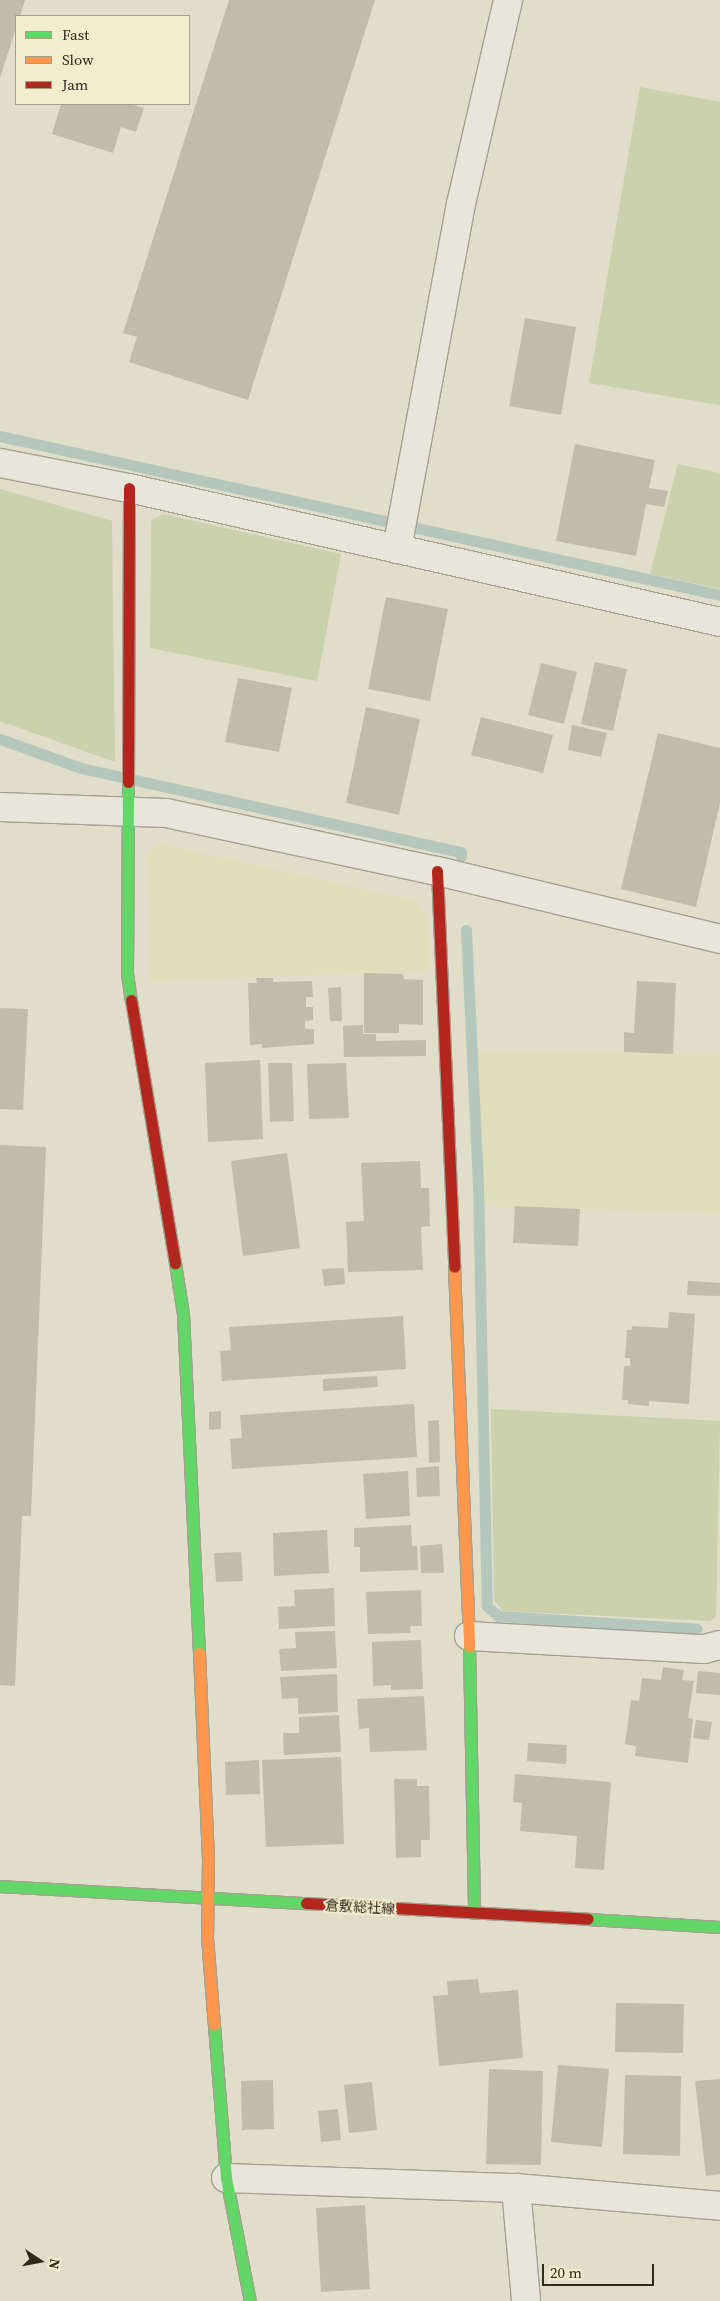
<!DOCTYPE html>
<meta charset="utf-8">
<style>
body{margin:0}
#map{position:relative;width:720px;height:2301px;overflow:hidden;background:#e0ddc9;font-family:"Source Serif 4","Noto Sans JP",serif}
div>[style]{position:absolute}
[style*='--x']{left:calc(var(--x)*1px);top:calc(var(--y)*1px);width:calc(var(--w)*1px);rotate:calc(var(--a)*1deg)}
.farmland>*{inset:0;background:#dfdeba}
.green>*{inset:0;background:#cbd1ac}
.stream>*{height:11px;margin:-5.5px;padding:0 5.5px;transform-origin:5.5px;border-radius:5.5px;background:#b5c6bd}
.building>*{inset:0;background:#c3bbaa}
.roads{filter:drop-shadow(1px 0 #a5a092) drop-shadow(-1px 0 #a5a092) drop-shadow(0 1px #a5a092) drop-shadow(0 -1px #a5a092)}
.street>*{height:28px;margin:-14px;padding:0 14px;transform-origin:14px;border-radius:14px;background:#e8e6da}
.fast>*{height:11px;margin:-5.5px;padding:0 5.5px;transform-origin:5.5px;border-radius:5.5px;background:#63d668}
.slow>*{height:11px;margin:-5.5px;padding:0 5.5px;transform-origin:5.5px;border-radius:5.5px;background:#ff974d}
.jam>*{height:11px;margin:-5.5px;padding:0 5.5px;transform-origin:5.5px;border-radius:5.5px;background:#b3261e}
span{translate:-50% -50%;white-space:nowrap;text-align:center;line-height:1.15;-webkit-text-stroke:4px #f2edce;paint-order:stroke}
.street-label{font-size:14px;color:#322a1c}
.legend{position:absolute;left:15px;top:15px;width:175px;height:90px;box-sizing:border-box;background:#f2edce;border:1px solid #a59f87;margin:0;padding:6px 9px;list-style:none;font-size:15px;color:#322a1c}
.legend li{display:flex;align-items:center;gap:10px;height:25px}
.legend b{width:25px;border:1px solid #a59f87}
.north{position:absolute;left:15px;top:2236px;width:50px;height:50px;-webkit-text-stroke:4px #f2edce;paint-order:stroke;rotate:101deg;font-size:14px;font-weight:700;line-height:20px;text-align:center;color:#322a1c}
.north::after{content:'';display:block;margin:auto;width:18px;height:22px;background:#322a1c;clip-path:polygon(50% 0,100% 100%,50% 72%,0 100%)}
.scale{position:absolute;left:542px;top:2264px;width:112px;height:22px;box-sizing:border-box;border:2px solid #322a1c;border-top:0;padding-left:6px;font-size:15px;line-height:18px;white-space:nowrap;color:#322a1c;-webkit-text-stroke:4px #f2edce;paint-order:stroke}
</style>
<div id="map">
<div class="farmland">
<div style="clip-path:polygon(159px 844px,416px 901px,428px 918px,429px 971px,149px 981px,147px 856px)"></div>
<div style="clip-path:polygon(478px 1050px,720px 1055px,720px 1213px,483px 1206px)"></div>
</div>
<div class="green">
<div style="clip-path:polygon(640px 87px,720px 102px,720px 405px,589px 383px)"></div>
<div style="clip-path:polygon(678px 464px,720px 473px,720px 589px,650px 574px)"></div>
<div style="clip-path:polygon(0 489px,112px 521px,115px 762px,0 721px)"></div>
<div style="clip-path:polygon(163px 514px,341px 554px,317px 681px,150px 648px,151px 521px)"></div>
<div style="clip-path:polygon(491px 1409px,720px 1421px,716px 1616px,710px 1621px,502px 1611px,494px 1600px)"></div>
</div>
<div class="stream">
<div style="--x:0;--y:436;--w:737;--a:12.45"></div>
<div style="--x:0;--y:739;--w:86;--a:19.7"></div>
<div style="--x:81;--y:768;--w:389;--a:12.5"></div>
<div style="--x:461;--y:852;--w:4;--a:90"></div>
<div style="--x:466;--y:930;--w:257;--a:87.3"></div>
<div style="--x:478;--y:1187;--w:419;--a:88.8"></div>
<div style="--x:487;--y:1606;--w:15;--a:42"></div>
<div style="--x:498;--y:1616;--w:199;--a:3.7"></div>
</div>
<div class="building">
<div style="clip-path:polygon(0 0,25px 0,20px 16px,16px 16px,16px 28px,0 78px)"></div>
<div style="clip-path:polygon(229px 0,375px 0,248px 400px,129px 362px,137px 337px,123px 333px)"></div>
<div style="clip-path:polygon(61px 104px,130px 104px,144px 108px,136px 132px,121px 127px,113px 153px,52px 134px)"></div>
<div style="clip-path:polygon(525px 318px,576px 327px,561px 415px,509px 406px)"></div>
<div style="clip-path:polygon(575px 444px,655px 460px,649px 488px,668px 491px,664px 507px,646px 504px,636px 556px,556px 541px)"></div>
<div style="clip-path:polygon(386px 597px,448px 609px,430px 701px,368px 689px)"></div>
<div style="clip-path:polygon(595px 662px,627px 669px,613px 731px,581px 724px)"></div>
<div style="clip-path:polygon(541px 663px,577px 672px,564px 724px,528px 715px)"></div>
<div style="clip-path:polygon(238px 678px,292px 688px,279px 752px,225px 742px)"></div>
<div style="clip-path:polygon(366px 707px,420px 719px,399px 815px,346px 803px)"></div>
<div style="clip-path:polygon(481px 717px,553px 735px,543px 773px,471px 755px)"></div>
<div style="clip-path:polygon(572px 725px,607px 733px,601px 757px,568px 750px)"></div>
<div style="clip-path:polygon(658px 733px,720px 748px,720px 803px,696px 907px,621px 889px)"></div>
<div style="clip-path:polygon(364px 973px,403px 974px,404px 979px,423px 980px,423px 1025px,399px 1024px,399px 1033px,364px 1033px)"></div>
<div style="clip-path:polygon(256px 978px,273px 978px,273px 982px,312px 981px,313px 997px,306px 997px,306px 1007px,313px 1007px,313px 1020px,305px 1021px,305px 1029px,314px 1029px,314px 1044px,262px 1048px,262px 1044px,250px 1045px,248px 983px,257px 983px)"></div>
<div style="clip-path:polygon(637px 981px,676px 983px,673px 1054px,624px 1052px,624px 1032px,634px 1033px)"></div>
<div style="clip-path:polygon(341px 987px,342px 1021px,330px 1021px,328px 988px)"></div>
<div style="clip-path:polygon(0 1008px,28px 1009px,23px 1110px,0 1109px)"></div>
<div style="clip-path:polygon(363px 1025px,363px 1034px,376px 1034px,376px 1041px,426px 1040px,426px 1056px,344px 1057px,343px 1026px)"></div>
<div style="clip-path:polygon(260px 1060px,263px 1139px,208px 1142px,205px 1063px)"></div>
<div style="clip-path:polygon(268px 1063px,292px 1063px,294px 1121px,270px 1122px)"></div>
<div style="clip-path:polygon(346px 1063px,349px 1118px,309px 1119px,307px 1064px)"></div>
<div style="clip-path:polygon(0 1145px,46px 1147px,31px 1516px,22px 1516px,15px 1686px,0 1685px)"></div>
<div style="clip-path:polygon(287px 1153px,300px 1248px,243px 1256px,231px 1161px)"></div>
<div style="clip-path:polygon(420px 1161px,421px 1188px,429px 1188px,430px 1226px,421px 1227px,423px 1270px,348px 1272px,346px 1222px,364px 1221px,361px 1163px)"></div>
<div style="clip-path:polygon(515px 1206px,580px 1209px,578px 1246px,513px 1243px)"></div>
<div style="clip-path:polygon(344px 1268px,345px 1284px,324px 1286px,322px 1269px)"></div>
<div style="clip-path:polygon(688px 1281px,720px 1283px,720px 1296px,687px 1295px)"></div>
<div style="clip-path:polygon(669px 1312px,695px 1314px,689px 1404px,649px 1401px,649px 1406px,628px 1404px,628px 1400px,622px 1400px,624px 1366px,630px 1366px,630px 1358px,625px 1358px,627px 1330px,632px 1330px,632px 1326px,668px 1328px)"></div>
<div style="clip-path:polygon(403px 1316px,406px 1369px,222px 1381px,220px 1351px,231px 1350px,229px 1327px)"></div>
<div style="clip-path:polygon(377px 1376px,378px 1387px,323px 1391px,323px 1379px)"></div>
<div style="clip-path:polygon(414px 1404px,417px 1457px,232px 1469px,230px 1439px,242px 1438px,240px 1415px)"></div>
<div style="clip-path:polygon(221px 1411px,221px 1429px,209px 1430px,209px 1412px)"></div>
<div style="clip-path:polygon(439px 1420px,440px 1462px,429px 1463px,428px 1421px)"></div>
<div style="clip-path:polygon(439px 1466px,440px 1496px,417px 1497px,416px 1468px)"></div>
<div style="clip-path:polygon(408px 1471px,410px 1516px,366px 1519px,363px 1474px)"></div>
<div style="clip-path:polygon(411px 1525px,412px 1546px,417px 1546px,418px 1570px,360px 1572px,360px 1547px,354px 1547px,354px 1528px)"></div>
<div style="clip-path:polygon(327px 1530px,329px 1573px,274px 1576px,273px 1533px)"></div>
<div style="clip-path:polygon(442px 1544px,444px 1573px,421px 1573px,420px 1546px)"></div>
<div style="clip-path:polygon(241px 1552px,243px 1581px,216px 1582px,214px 1553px)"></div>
<div style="clip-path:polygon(334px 1588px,335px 1626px,279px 1629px,278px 1607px,295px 1606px,294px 1590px)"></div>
<div style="clip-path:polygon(421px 1590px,422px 1626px,410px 1626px,411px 1633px,368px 1634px,366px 1592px)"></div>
<div style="clip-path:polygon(335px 1631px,337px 1668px,281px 1671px,279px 1649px,296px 1648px,295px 1632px)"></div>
<div style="clip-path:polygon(421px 1640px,423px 1689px,391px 1690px,391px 1685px,373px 1686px,372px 1642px)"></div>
<div style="clip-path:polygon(663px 1667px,684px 1670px,682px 1680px,694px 1681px,688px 1718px,693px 1719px,688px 1763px,635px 1756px,636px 1746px,625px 1744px,631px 1700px,639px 1701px,642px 1678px,661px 1680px)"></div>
<div style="clip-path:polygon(698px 1671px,720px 1673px,720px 1695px,696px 1693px)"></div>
<div style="clip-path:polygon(337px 1674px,338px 1712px,298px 1714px,298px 1698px,282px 1699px,280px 1677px)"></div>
<div style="clip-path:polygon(424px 1696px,427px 1750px,370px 1752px,369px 1728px,359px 1729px,357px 1699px)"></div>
<div style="clip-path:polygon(339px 1715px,341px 1752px,284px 1755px,283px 1733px,299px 1733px,299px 1717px)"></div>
<div style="clip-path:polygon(696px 1720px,712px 1722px,709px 1740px,693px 1738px)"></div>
<div style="clip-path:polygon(528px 1743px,567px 1745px,566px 1764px,527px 1761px)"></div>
<div style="clip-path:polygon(341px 1757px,344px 1844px,266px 1847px,262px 1760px)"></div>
<div style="clip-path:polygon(259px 1760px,260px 1794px,226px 1795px,225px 1762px)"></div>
<div style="clip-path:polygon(515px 1774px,611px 1782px,604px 1870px,575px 1868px,577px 1836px,520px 1831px,522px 1803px,513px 1802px)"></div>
<div style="clip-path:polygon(394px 1779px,417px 1779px,417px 1786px,429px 1786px,430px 1840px,421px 1840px,421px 1857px,396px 1858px)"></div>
<div style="clip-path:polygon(478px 1979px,480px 1993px,518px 1990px,523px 2058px,439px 2066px,433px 1996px,448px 1995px,447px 1981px)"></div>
<div style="clip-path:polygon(616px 2003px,684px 2004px,683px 2053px,615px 2052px)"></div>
<div style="clip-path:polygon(558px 2065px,609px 2069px,602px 2147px,551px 2142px)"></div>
<div style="clip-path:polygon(489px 2069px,543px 2071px,541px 2165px,486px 2164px)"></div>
<div style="clip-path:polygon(625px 2075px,681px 2076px,680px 2156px,623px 2154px)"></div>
<div style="clip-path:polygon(720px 2079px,720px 2174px,706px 2176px,695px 2081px)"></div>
<div style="clip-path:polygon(273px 2080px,274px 2129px,242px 2130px,241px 2081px)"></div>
<div style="clip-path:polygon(372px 2082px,377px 2130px,349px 2133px,344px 2085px)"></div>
<div style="clip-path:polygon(338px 2109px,341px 2140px,321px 2142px,318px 2111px)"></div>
<div style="clip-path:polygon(365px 2205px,370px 2289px,321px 2292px,316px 2208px)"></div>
</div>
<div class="roads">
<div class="street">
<div style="--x:0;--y:463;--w:131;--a:11"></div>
<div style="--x:129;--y:488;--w:606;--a:12.77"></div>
<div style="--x:397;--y:549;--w:351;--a:-79.5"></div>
<div style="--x:461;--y:204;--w:209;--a:-77"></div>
<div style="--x:0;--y:807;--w:166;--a:2.1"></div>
<div style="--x:166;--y:813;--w:277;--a:12.1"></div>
<div style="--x:437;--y:871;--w:291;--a:13.5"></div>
<div style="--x:469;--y:1636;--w:235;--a:3.2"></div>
<div style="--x:704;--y:1649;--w:16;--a:-14"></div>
<div style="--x:226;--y:2178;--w:290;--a:2"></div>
<div style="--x:516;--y:2188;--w:205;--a:5"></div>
<div style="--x:516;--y:2188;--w:113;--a:84.9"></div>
</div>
<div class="fast">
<div style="--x:128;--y:782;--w:191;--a:90.3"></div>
<div style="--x:127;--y:973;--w:27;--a:82"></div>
<div style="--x:175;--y:1263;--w:52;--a:81.1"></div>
<div style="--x:183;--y:1314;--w:339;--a:87.3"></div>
<div style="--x:469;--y:1647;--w:266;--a:88.9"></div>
<div style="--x:0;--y:1886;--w:306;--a:3.2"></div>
<div style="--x:588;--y:1919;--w:132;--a:3.5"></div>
<div style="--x:214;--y:2025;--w:153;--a:85.5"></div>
<div style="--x:226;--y:2178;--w:125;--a:79"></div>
</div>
<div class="slow">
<div style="--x:454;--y:1267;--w:380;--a:87.7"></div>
<div style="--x:199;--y:1653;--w:206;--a:87.5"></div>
<div style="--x:208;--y:1859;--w:78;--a:90.7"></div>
<div style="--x:207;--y:1937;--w:88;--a:85.5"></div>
</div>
<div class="jam">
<div style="--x:128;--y:782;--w:294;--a:-89.8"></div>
<div style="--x:437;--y:871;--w:396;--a:87.5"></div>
<div style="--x:131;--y:1000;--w:267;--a:80.5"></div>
<div style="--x:306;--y:1903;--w:282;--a:3.2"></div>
</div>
</div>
<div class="street-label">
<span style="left:360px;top:1907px;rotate:3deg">倉敷総社線</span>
</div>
<ul class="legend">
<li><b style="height:6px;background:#63d668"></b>Fast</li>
<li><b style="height:6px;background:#ff974d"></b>Slow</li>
<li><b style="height:6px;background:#b3261e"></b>Jam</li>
</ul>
<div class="north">N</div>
<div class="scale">20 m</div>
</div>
